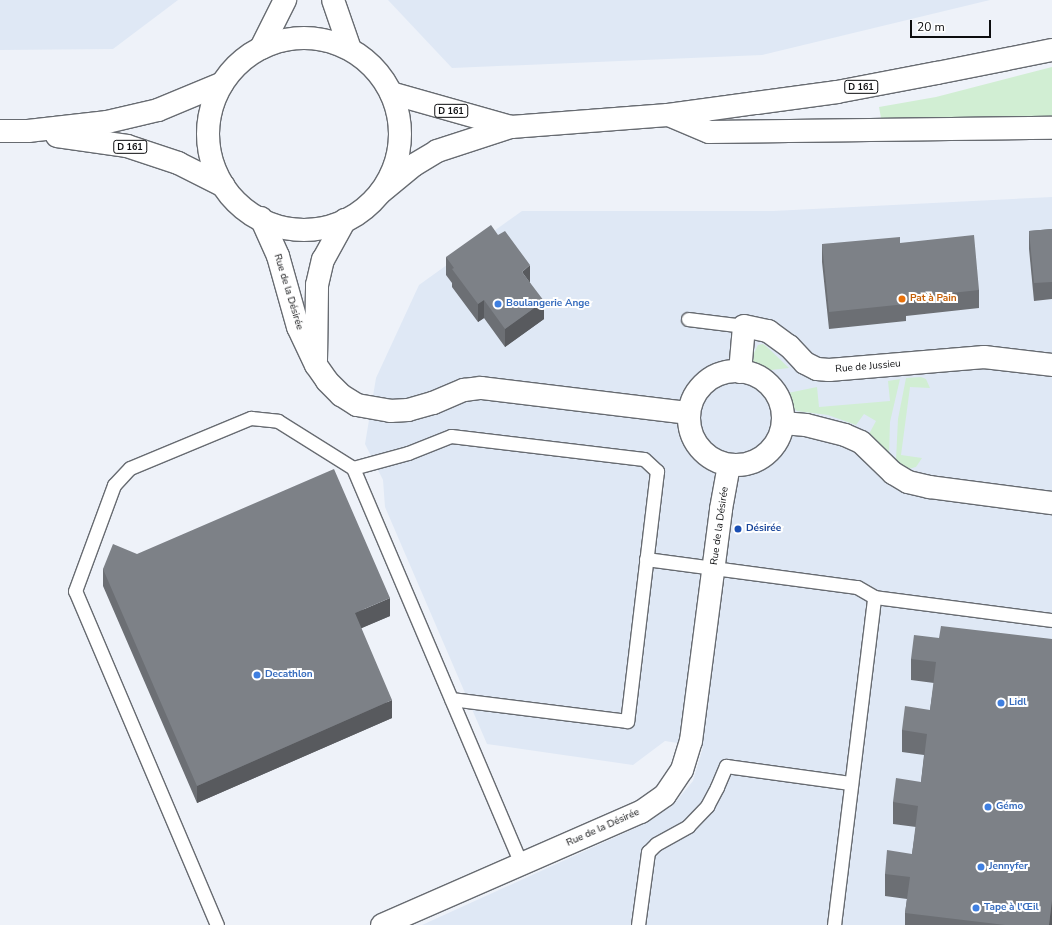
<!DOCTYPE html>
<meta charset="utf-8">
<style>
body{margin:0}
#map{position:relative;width:1052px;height:925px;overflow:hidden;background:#eef2f9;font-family:"Nunito Sans",sans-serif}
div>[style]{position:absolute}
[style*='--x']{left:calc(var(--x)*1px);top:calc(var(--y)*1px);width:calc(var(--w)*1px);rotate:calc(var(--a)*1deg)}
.built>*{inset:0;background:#dfe8f5}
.green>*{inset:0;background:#d1eed3}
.roads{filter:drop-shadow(1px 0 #676b71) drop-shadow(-1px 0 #676b71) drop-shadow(0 1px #676b71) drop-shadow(0 -1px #676b71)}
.service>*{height:13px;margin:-6.5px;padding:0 6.5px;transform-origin:6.5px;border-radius:6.5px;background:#fff}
.minor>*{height:22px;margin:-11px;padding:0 11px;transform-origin:11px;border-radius:11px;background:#fff}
.minor>.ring{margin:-11px;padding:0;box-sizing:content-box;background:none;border:22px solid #fff;border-radius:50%}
.primary>*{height:22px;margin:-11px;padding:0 11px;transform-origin:11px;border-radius:11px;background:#fff}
.primary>.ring{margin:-11px;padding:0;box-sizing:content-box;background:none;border:22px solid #fff;border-radius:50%}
.wall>*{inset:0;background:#6c6f74}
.shaded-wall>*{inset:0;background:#585a5e}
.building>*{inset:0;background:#7d8187}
.dots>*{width:11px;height:11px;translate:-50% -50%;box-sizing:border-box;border:2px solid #fff;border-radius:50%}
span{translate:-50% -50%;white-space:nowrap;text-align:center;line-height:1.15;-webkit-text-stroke:4px #fff;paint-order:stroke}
.shield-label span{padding:1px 3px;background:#fff;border:1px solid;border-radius:3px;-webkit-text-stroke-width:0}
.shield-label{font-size:9px;color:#0c0d0f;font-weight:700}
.street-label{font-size:10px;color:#0c0d0f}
.food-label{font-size:10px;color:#c56008;font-weight:700}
.left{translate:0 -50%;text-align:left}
.shop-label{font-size:10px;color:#366cbe;font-weight:700}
.transit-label{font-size:10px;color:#164399;font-weight:700}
.scale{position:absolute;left:910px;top:20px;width:81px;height:18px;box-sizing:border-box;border:2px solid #0c0d0f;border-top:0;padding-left:5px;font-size:12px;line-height:14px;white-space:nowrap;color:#0c0d0f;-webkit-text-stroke:3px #fff;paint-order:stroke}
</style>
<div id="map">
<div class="built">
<div style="clip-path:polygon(0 0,178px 0,113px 49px,0 50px)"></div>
<div style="clip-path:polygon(388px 0,990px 0,762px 55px,452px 68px)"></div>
<div style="clip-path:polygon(1052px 197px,1052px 925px,422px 925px,642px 825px,673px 805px,693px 781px,703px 747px,665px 741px,633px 765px,487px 744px,385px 507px,383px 480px,365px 444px,376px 378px,419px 285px,522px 211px,773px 211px)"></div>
</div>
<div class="green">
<div style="clip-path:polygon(1052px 67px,1052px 119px,908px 120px,881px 118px,879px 107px,936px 97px)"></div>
<div style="clip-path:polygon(763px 344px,767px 347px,789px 368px,761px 371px,756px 368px,753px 361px,754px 353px,758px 345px)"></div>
<div style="clip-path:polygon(921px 377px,926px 379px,930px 388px,910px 387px,901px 455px,922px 458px,916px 467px,908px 469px,896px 460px,898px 419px,906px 378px)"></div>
<div style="clip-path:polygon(900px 379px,890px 422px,889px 454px,869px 434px,876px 421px,864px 414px,856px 425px,828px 415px,797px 411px,787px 402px,783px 394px,817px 387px,819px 407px,890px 401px,888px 381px)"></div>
</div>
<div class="roads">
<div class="service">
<div style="--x:688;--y:319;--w:56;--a:7.1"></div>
<div style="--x:353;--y:468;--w:57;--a:-15.3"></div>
<div style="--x:408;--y:453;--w:46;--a:-21.6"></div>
<div style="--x:451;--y:436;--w:194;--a:6.8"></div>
<div style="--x:644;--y:459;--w:18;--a:43"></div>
<div style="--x:657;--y:471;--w:252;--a:96.8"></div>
<div style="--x:627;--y:721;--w:177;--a:-172.9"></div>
<div style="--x:646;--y:559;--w:213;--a:7.6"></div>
<div style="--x:857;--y:587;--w:20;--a:30"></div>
<div style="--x:874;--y:597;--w:179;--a:7.4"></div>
<div style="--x:217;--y:925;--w:363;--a:-113"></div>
<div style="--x:75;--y:591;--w:113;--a:-69.8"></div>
<div style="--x:114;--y:485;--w:23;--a:-47"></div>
<div style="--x:130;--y:468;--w:131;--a:-22.5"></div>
<div style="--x:251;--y:418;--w:27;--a:6"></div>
<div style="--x:278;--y:421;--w:89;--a:32.1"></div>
<div style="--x:353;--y:468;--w:430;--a:67"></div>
<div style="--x:638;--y:925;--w:74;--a:-82.2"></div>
<div style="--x:648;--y:852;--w:11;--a:-45"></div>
<div style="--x:656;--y:844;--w:37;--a:-29"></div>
<div style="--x:688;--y:826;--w:28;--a:-46"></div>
<div style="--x:707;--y:806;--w:21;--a:-62"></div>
<div style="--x:717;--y:787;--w:23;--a:-67"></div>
<div style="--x:726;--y:766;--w:125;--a:7.8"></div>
<div style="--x:834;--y:925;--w:330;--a:-83"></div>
</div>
<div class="minor">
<div style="--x:333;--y:0;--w:52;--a:70.9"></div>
<div style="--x:261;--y:48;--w:54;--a:-63.4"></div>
<div style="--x:261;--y:218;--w:42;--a:65.9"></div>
<div style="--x:278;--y:256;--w:74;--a:74.3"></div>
<div style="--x:298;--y:327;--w:42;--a:64.7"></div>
<div style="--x:316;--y:365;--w:19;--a:55"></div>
<div style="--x:327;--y:381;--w:20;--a:45"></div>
<div style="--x:341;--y:395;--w:19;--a:32"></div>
<div style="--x:357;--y:405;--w:34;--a:10"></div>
<div style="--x:390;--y:411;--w:18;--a:-3"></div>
<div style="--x:408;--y:410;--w:26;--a:-16"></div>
<div style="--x:433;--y:403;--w:34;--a:-23"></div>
<div style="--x:464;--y:390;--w:17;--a:-7"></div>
<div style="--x:481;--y:388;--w:209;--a:6.9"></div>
<div style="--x:316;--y:360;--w:75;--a:-89.2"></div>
<div style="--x:317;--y:285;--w:26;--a:-77"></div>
<div style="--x:323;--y:260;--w:46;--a:-61.2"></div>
<div class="ring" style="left:689px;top:371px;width:72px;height:72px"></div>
<div style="--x:740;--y:372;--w:46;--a:-85"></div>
<div style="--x:744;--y:326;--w:25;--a:12"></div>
<div style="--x:768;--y:331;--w:26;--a:36"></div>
<div style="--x:789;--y:346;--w:23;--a:47"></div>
<div style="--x:805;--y:363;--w:13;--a:27"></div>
<div style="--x:817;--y:369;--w:12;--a:5"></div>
<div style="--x:829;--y:370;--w:156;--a:-4.8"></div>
<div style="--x:984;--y:357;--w:68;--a:6.7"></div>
<div style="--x:783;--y:423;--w:23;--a:5"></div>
<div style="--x:806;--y:425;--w:40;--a:14.4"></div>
<div style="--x:845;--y:435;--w:17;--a:24"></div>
<div style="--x:861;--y:442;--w:45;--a:44.1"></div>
<div style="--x:893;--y:473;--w:17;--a:31"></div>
<div style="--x:908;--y:482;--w:23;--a:13"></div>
<div style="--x:930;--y:487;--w:123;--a:7.5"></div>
<div style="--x:382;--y:925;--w:283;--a:-23.6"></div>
<div style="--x:641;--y:812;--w:29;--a:-35"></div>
<div style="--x:665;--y:795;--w:30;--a:-56"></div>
<div style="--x:682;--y:770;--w:30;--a:-73"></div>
<div style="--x:691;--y:741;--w:234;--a:-82.6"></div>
<div style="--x:721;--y:509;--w:45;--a:-79.7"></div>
</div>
<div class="primary">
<div class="ring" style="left:208px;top:38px;width:170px;height:170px"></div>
<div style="--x:391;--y:93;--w:125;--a:15.8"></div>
<div style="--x:669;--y:115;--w:43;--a:23"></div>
<div style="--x:709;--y:132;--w:343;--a:-0.7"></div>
<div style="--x:0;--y:131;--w:28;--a:0"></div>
<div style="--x:28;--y:131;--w:80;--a:-6.5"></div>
<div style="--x:107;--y:122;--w:52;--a:-13.2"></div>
<div style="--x:158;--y:110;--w:70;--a:-22.6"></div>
<div style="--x:57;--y:136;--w:71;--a:8.1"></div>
<div style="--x:127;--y:146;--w:54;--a:18.4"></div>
<div style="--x:178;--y:163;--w:51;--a:26.6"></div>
<div style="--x:380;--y:193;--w:44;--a:-39.5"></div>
<div style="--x:414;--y:165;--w:27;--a:-31"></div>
<div style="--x:437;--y:151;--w:78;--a:-18"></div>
<div style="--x:511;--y:127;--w:157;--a:-4.4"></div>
<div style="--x:668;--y:115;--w:89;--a:-7.8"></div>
<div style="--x:756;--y:103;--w:82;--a:-7.7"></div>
<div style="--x:837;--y:92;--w:102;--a:-10.8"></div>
<div style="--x:937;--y:73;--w:117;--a:-11.3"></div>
</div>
</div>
<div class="wall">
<div style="clip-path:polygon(1052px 229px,1052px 299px,1034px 301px,1029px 249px,1029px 231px)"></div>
<div style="clip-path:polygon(900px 243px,979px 290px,979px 308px,906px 316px,906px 321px,829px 329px,822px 262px,822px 244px)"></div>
<div style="clip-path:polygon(446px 257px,530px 283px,544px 319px,505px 347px,484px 318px,478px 322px,452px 287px,452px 283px,446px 275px)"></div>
<div style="clip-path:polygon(137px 554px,390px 616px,361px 628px,392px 718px,197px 803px,103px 586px,103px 569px)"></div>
<div style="clip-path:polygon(939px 638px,1052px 639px,1052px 925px,905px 925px,905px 913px,907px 899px,885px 896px,885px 874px,912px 854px,916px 827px,893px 824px,893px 802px,921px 782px,924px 755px,902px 752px,902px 730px,930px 710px,934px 683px,911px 680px,911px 659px)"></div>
</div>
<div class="shaded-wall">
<div style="clip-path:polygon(530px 265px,530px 283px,522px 272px)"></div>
<div style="clip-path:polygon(484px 300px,484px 318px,478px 322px,478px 304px)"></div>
<div style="clip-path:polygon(544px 301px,544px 319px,505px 347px,505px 329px)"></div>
<div style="clip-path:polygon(390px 598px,390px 616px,355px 631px,355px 613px)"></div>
<div style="clip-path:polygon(392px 700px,392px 718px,197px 803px,197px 786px)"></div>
<div style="clip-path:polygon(1052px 900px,1052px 925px,1049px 925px)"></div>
</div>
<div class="building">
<div style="clip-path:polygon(491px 225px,498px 235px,505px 231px,530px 265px,522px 272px,544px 301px,505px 329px,484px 300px,478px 304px,452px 269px,454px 268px,446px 257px)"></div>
<div style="clip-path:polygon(1052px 229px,1052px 282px,1034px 283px,1029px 231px)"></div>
<div style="clip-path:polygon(974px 235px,979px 290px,906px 298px,906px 304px,829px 312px,822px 244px,900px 237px,900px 243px)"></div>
<div style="clip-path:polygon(334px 469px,390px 598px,355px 613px,392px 700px,197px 786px,103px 569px,113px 544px,137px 554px)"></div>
<div style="clip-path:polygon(941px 626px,1052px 639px,1052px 900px,1049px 925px,1005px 925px,905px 913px,910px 877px,885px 874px,887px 850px,912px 854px,918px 806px,893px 802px,896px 778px,921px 782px,927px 734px,902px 730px,905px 706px,930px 710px,936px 662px,911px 659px,914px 635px,939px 638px)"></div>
</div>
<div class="dots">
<div style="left:902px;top:299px;background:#e8710a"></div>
<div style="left:498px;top:304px;background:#3f7fe0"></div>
<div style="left:738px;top:529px;background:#1a4fb4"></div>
<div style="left:257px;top:675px;background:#3f7fe0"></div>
<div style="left:1001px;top:703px;background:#3f7fe0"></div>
<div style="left:988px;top:807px;background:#3f7fe0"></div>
<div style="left:981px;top:867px;background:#3f7fe0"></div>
<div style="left:976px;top:908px;background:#3f7fe0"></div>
</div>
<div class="shield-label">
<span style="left:861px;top:87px">D 161</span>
<span style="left:451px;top:111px">D 161</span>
<span style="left:130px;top:147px">D 161</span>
</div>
<div class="street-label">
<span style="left:288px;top:292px;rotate:73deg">Rue de la Désirée</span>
<span style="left:868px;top:367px;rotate:-5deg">Rue de Jussieu</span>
<span style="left:720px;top:526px;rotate:-82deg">Rue de la Désirée</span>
<span style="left:603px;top:828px;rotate:-24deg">Rue de la Désirée</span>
</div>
<div class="food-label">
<span class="left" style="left:910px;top:299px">Pat à Pain</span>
</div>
<div class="shop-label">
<span class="left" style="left:506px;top:304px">Boulangerie Ange</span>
<span class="left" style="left:265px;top:675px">Decathlon</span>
<span class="left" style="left:1009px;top:703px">Lidl</span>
<span class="left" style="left:996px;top:807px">Gémo</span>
<span class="left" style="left:989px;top:867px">Jennyfer</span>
<span class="left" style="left:984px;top:908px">Tape à l'Œil</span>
</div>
<div class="transit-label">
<span class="left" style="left:746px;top:529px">Désirée</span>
</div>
<div class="scale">20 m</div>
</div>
